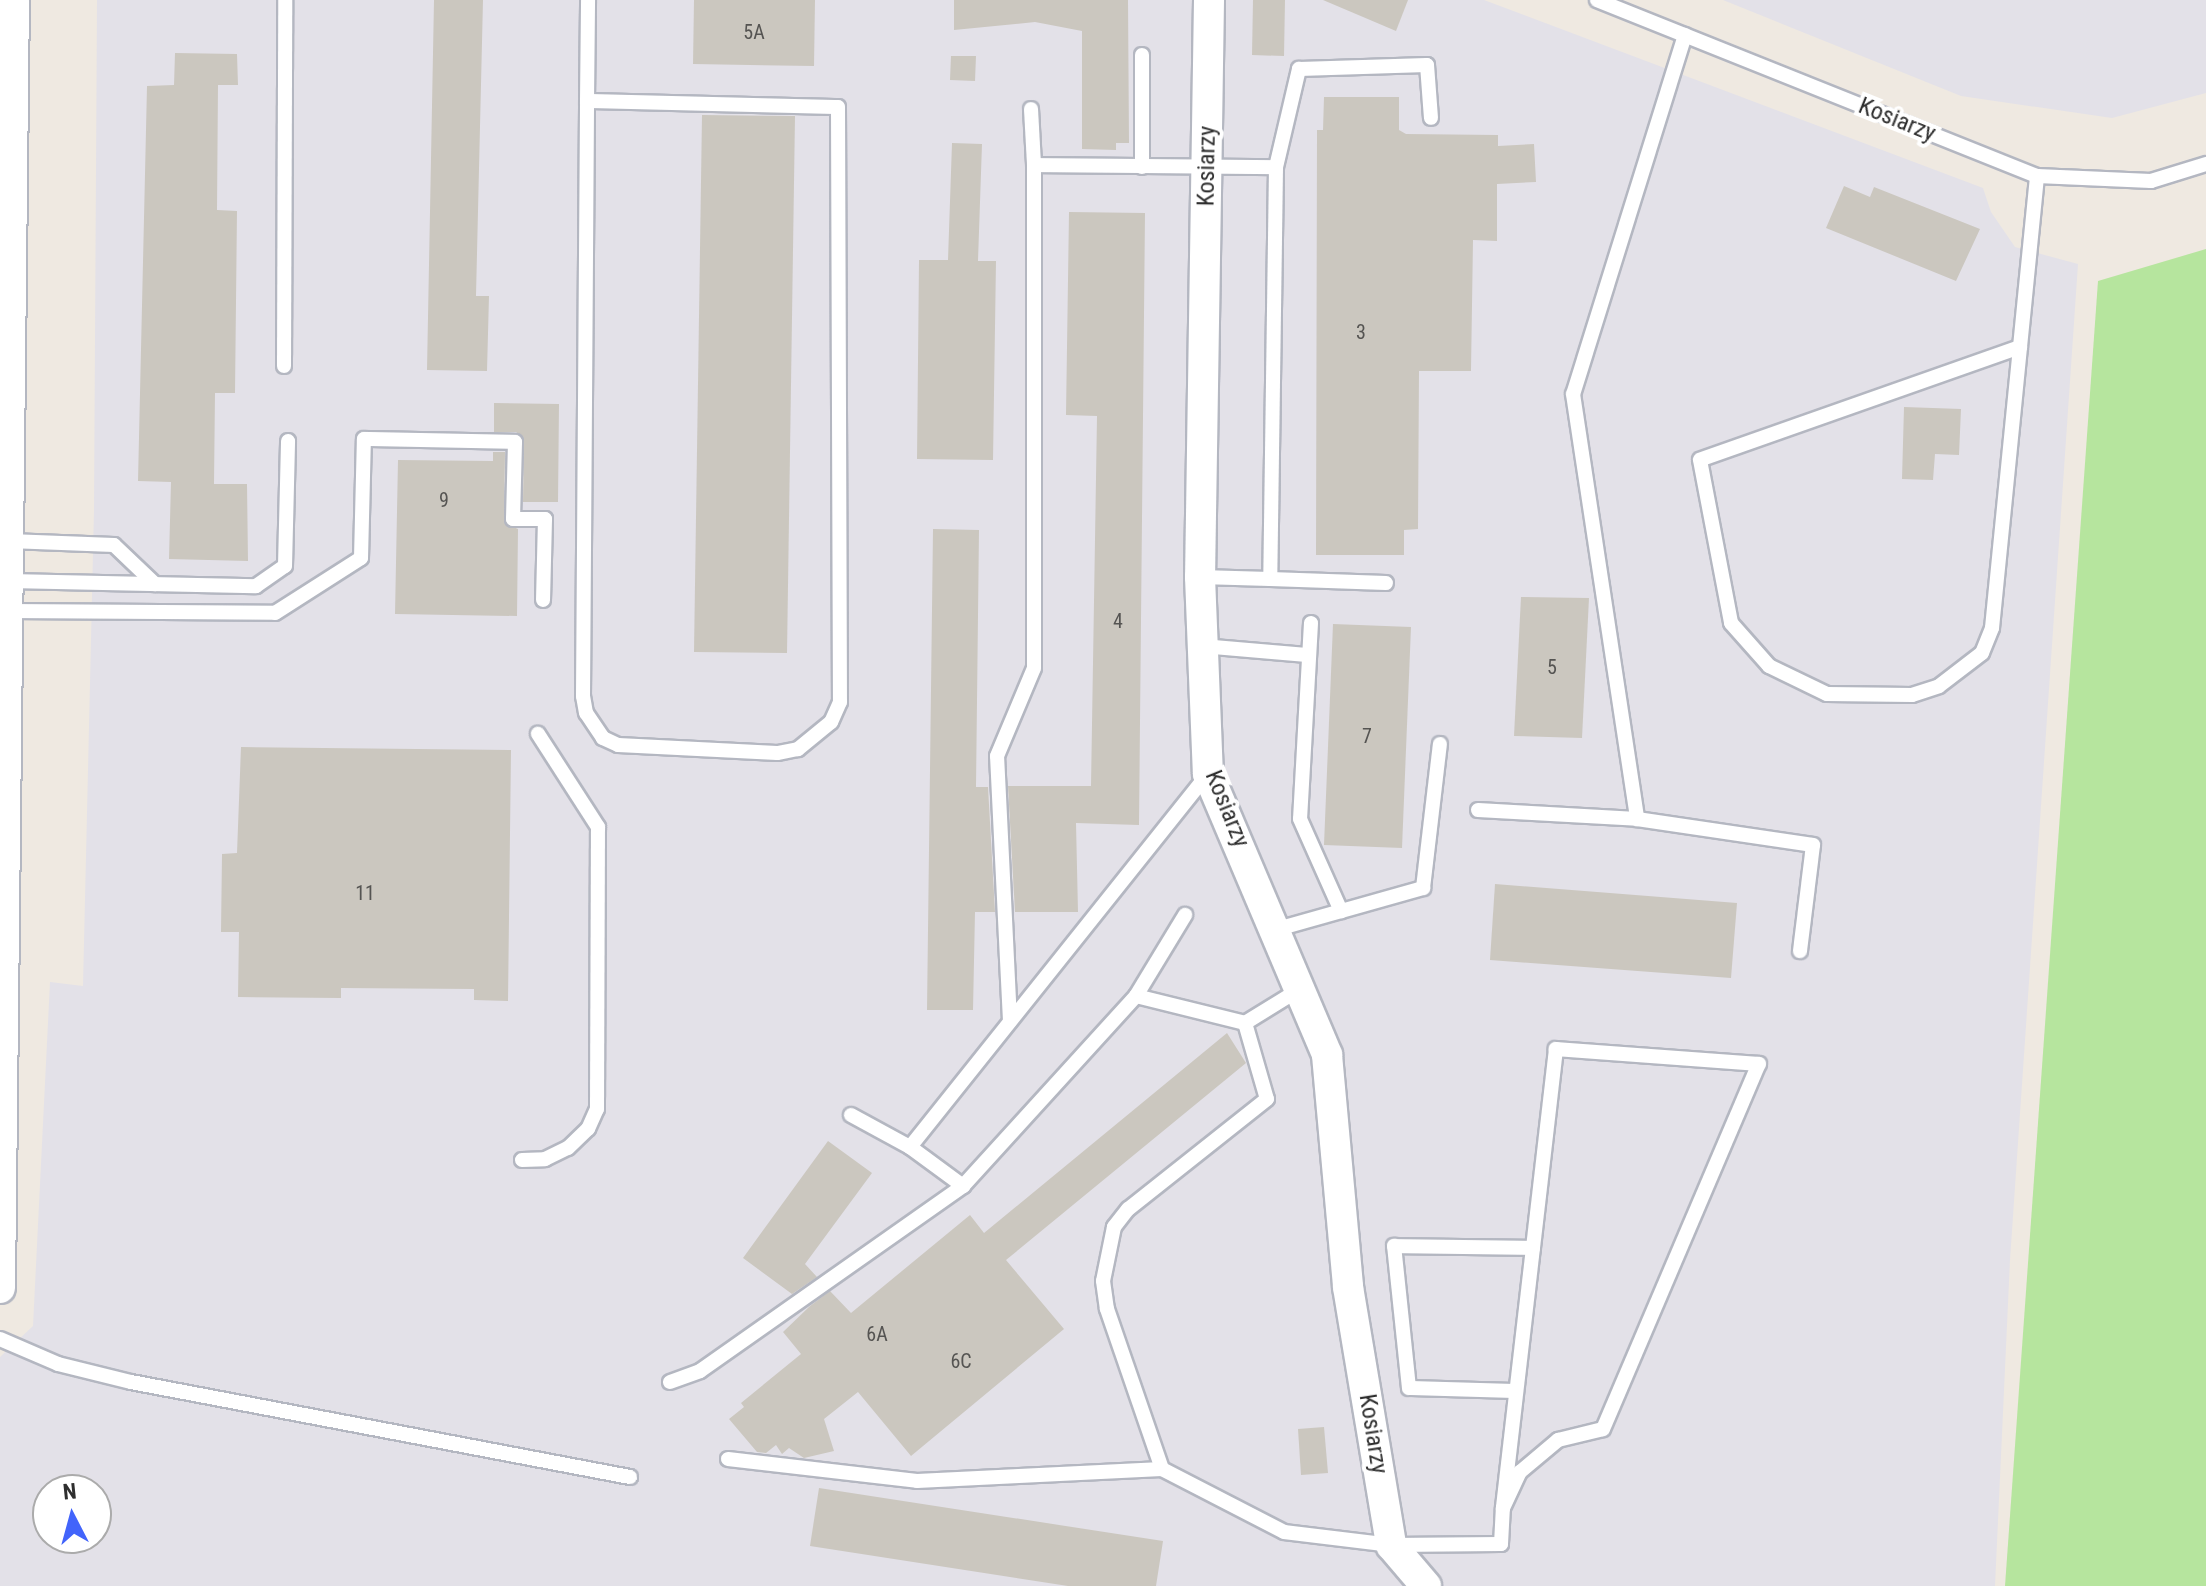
<!DOCTYPE html>
<style>
body{margin:0}
#map{position:relative;width:2206px;height:1586px;overflow:hidden;background:#efe9e1;font-family:"Roboto Condensed",sans-serif}
div>[style]{position:absolute}
[style*='--x']{left:calc(var(--x)*1px);top:calc(var(--y)*1px);width:calc(var(--w)*1px);rotate:calc(var(--a)*1deg)}
.industrial>*{inset:0;background:#e3e1e8}
.green>*{inset:0;background:#b6e59e}
.building>*{inset:0;background:#cbc7bf}
.roads{filter:drop-shadow(2px 0 #b4b7c1) drop-shadow(-2px 0 #b4b7c1) drop-shadow(0 2px #b4b7c1) drop-shadow(0 -2px #b4b7c1)}
.lane>*{height:14px;margin:-7px;padding:0 7px;transform-origin:7px;border-radius:7px;background:#fff}
.street>*{height:30px;margin:-15px;padding:0 15px;transform-origin:15px;border-radius:15px;background:#fff}
span{translate:-50% -50%;white-space:nowrap;text-align:center;line-height:1.15;-webkit-text-stroke:8px #fff;paint-order:stroke}
.number-label{font-size:20px;color:#555452}
.number-label span{-webkit-text-stroke-width:0}
.street-label{font-size:24px;color:#2e2e2e}
.north{position:absolute;left:32px;top:1474px;width:80px;height:80px;box-sizing:border-box;background:#fff;border:2px solid #ababab;border-radius:50%;rotate:354deg;font-size:22px;font-weight:700;line-height:32px;text-align:center;color:#2e2e2e}
.north::after{content:'';display:block;margin:auto;width:28px;height:36px;background:#4264fb;clip-path:polygon(50% 0,100% 100%,50% 72%,0 100%)}
</style>
<div id="map">
<div class="industrial">
<div style="clip-path:polygon(evenodd,97px 0,1484px 0,1983px 188px,1991px 212px,2015px 247px,2078px 264px,2010px 1260px,1995px 1586px,0 1586px,0 1357px,33px 1326px,50px 982px,83px 986px,94px 510px,97px 0,48px 1490px,96px 1490px,96px 1538px,48px 1538px,48px 1490px)"></div>
<div style="clip-path:polygon(1723px 0,2206px 0,2206px 93px,2112px 118px,1961px 96px)"></div>
</div>
<div class="green">
<div style="clip-path:polygon(2206px 249px,2206px 1586px,2005px 1586px,2098px 281px)"></div>
</div>
<div class="building">
<div style="clip-path:polygon(434px 0,483px 0,476px 296px,489px 296px,487px 371px,427px 370px)"></div>
<div style="clip-path:polygon(694px 0,815px 0,814px 66px,693px 64px)"></div>
<div style="clip-path:polygon(954px 0,1128px 0,1129px 143px,1116px 143px,1116px 150px,1082px 149px,1082px 31px,1035px 22px,954px 30px)"></div>
<div style="clip-path:polygon(1253px 0,1285px 0,1284px 56px,1252px 55px)"></div>
<div style="clip-path:polygon(1323px 0,1408px 0,1396px 31px)"></div>
<div style="clip-path:polygon(175px 53px,237px 54px,238px 85px,218px 85px,217px 210px,237px 211px,235px 393px,215px 393px,214px 484px,247px 484px,248px 561px,169px 559px,171px 482px,138px 481px,147px 86px,174px 85px)"></div>
<div style="clip-path:polygon(951px 56px,976px 56px,975px 81px,950px 80px)"></div>
<div style="clip-path:polygon(1324px 97px,1399px 97px,1399px 130px,1406px 134px,1498px 135px,1498px 146px,1534px 144px,1536px 182px,1497px 184px,1497px 241px,1473px 240px,1471px 371px,1419px 371px,1418px 529px,1404px 530px,1404px 555px,1316px 555px,1317px 130px,1323px 130px)"></div>
<div style="clip-path:polygon(702px 115px,795px 116px,787px 653px,694px 652px)"></div>
<div style="clip-path:polygon(952px 143px,982px 144px,978px 261px,996px 261px,993px 460px,917px 459px,919px 260px,948px 260px)"></div>
<div style="clip-path:polygon(1844px 186px,1870px 197px,1874px 187px,1980px 229px,1956px 281px,1826px 228px)"></div>
<div style="clip-path:polygon(1069px 212px,1145px 213px,1139px 825px,1076px 823px,1078px 912px,1015px 912px,1008px 786px,1091px 786px,1097px 416px,1066px 415px)"></div>
<div style="clip-path:polygon(494px 403px,559px 404px,558px 502px,523px 502px,524px 438px,516px 432px,494px 432px)"></div>
<div style="clip-path:polygon(1904px 407px,1961px 409px,1959px 455px,1935px 454px,1933px 480px,1902px 479px)"></div>
<div style="clip-path:polygon(493px 452px,505px 452px,504px 523px,518px 529px,517px 616px,395px 614px,398px 460px,493px 461px)"></div>
<div style="clip-path:polygon(933px 529px,979px 530px,976px 787px,988px 787px,995px 912px,975px 912px,973px 1010px,927px 1010px)"></div>
<div style="clip-path:polygon(1521px 597px,1589px 598px,1582px 738px,1514px 736px)"></div>
<div style="clip-path:polygon(1333px 624px,1411px 627px,1402px 848px,1324px 845px)"></div>
<div style="clip-path:polygon(241px 747px,511px 750px,508px 1001px,474px 1000px,474px 989px,341px 988px,341px 998px,238px 997px,239px 932px,221px 932px,222px 854px,237px 853px)"></div>
<div style="clip-path:polygon(1495px 884px,1737px 903px,1731px 978px,1490px 960px)"></div>
<div style="clip-path:polygon(1227px 1033px,1246px 1063px,1006px 1260px,1064px 1329px,911px 1456px,858px 1392px,824px 1419px,834px 1451px,804px 1458px,789px 1448px,782px 1454px,776px 1445px,766px 1453px,757px 1452px,729px 1419px,744px 1407px,741px 1403px,801px 1354px,783px 1332px,810px 1306px,830px 1291px,851px 1313px,970px 1215px,984px 1233px)"></div>
<div style="clip-path:polygon(828px 1141px,872px 1173px,805px 1264px,817px 1277px,792px 1294px,743px 1258px)"></div>
<div style="clip-path:polygon(1324px 1427px,1328px 1473px,1301px 1475px,1298px 1429px)"></div>
<div style="clip-path:polygon(819px 1488px,1163px 1541px,1156px 1586px,1068px 1586px,810px 1546px)"></div>
</div>
<div class="roads">
<div class="lane">
<div style="--x:1597;--y:0;--w:474;--a:21.8"></div>
<div style="--x:2037;--y:176;--w:114;--a:2.5"></div>
<div style="--x:2151;--y:181;--w:58;--a:-17.2"></div>
<div style="--x:1685;--y:35;--w:376;--a:107.3"></div>
<div style="--x:1573;--y:394;--w:430;--a:81.4"></div>
<div style="--x:1637;--y:819;--w:178;--a:8.4"></div>
<div style="--x:1813;--y:845;--w:107;--a:97"></div>
<div style="--x:1142;--y:55;--w:112;--a:90"></div>
<div style="--x:587;--y:101;--w:251;--a:1.4"></div>
<div style="--x:838;--y:107;--w:595;--a:89.81"></div>
<div style="--x:840;--y:702;--w:22;--a:114"></div>
<div style="--x:831;--y:722;--w:43;--a:140.7"></div>
<div style="--x:798;--y:749;--w:21;--a:169"></div>
<div style="--x:777;--y:753;--w:159;--a:-177.1"></div>
<div style="--x:618;--y:745;--w:17;--a:-155"></div>
<div style="--x:603;--y:738;--w:30;--a:-124"></div>
<div style="--x:586;--y:713;--w:17;--a:-100"></div>
<div style="--x:583;--y:696;--w:595;--a:-89.61"></div>
<div style="--x:587;--y:101;--w:101;--a:-89.4"></div>
<div style="--x:1031;--y:109;--w:56;--a:86.9"></div>
<div style="--x:1276;--y:167;--w:412;--a:90.8"></div>
<div style="--x:1270;--y:579;--w:116;--a:2"></div>
<div style="--x:2020;--y:347;--w:339;--a:160.6"></div>
<div style="--x:1700;--y:460;--w:166;--a:79.2"></div>
<div style="--x:1731;--y:623;--w:57;--a:48.5"></div>
<div style="--x:1769;--y:666;--w:64;--a:25.8"></div>
<div style="--x:1827;--y:694;--w:85;--a:0.7"></div>
<div style="--x:1912;--y:695;--w:28;--a:-18"></div>
<div style="--x:1939;--y:686;--w:54;--a:-37.5"></div>
<div style="--x:1982;--y:653;--w:27;--a:-68"></div>
<div style="--x:1992;--y:628;--w:282;--a:-84.3"></div>
<div style="--x:2020;--y:347;--w:172;--a:-84.3"></div>
<div style="--x:284;--y:366;--w:366;--a:-89.8"></div>
<div style="--x:9;--y:541;--w:105;--a:2.2"></div>
<div style="--x:114;--y:545;--w:57;--a:43.6"></div>
<div style="--x:1200;--y:577;--w:70;--a:1.6"></div>
<div style="--x:9;--y:581;--w:247;--a:1.2"></div>
<div style="--x:256;--y:586;--w:35;--a:-35"></div>
<div style="--x:285;--y:566;--w:125;--a:-88.6"></div>
<div style="--x:8;--y:611;--w:267;--a:0.4"></div>
<div style="--x:275;--y:613;--w:102;--a:-32.6"></div>
<div style="--x:361;--y:558;--w:119;--a:-88.6"></div>
<div style="--x:364;--y:439;--w:151;--a:1.1"></div>
<div style="--x:515;--y:442;--w:77;--a:91.5"></div>
<div style="--x:513;--y:519;--w:32;--a:0"></div>
<div style="--x:545;--y:519;--w:81;--a:91.4"></div>
<div style="--x:1311;--y:623;--w:196;--a:93.2"></div>
<div style="--x:1300;--y:819;--w:101;--a:66"></div>
<div style="--x:1203;--y:646;--w:106;--a:4.9"></div>
<div style="--x:1478;--y:810;--w:159;--a:3.2"></div>
<div style="--x:1277;--y:929;--w:152;--a:-15.7"></div>
<div style="--x:1423;--y:888;--w:145;--a:-83.3"></div>
<div style="--x:1136;--y:996;--w:95;--a:-58.8"></div>
<div style="--x:1010;--y:1021;--w:265;--a:-92.8"></div>
<div style="--x:997;--y:756;--w:95;--a:-67.2"></div>
<div style="--x:1034;--y:668;--w:503;--a:-90"></div>
<div style="--x:1034;--y:165;--w:242;--a:0.5"></div>
<div style="--x:1276;--y:167;--w:101;--a:-76.8"></div>
<div style="--x:1299;--y:69;--w:128;--a:-1.8"></div>
<div style="--x:1427;--y:65;--w:53;--a:85.7"></div>
<div style="--x:1245;--y:1023;--w:79;--a:73.9"></div>
<div style="--x:1267;--y:1099;--w:177;--a:141.6"></div>
<div style="--x:1128;--y:1209;--w:23;--a:128"></div>
<div style="--x:1114;--y:1227;--w:55;--a:101.5"></div>
<div style="--x:1103;--y:1281;--w:28;--a:82"></div>
<div style="--x:1107;--y:1309;--w:169;--a:71"></div>
<div style="--x:1162;--y:1469;--w:137;--a:27.3"></div>
<div style="--x:1284;--y:1532;--w:108;--a:6.9"></div>
<div style="--x:1391;--y:1545;--w:110;--a:-0.5"></div>
<div style="--x:1501;--y:1544;--w:36;--a:-87"></div>
<div style="--x:1503;--y:1508;--w:40;--a:-65"></div>
<div style="--x:1520;--y:1472;--w:50;--a:-40.1"></div>
<div style="--x:1558;--y:1440;--w:46;--a:-13.7"></div>
<div style="--x:1603;--y:1429;--w:397;--a:-66.9"></div>
<div style="--x:1759;--y:1064;--w:204;--a:-175.8"></div>
<div style="--x:1556;--y:1049;--w:462;--a:96.6"></div>
<div style="--x:851;--y:1115;--w:67;--a:28.5"></div>
<div style="--x:910;--y:1147;--w:476;--a:-51.4"></div>
<div style="--x:910;--y:1147;--w:66;--a:36.3"></div>
<div style="--x:963;--y:1186;--w:257;--a:-47.7"></div>
<div style="--x:1136;--y:996;--w:112;--a:13.9"></div>
<div style="--x:1245;--y:1023;--w:65;--a:-31.7"></div>
<div style="--x:522;--y:1160;--w:23;--a:-2"></div>
<div style="--x:545;--y:1159;--w:25;--a:-26"></div>
<div style="--x:568;--y:1148;--w:28;--a:-44"></div>
<div style="--x:588;--y:1129;--w:22;--a:-66"></div>
<div style="--x:597;--y:1109;--w:282;--a:-89.8"></div>
<div style="--x:598;--y:827;--w:111;--a:-122.8"></div>
<div style="--x:0;--y:1339;--w:63;--a:23.3"></div>
<div style="--x:58;--y:1364;--w:75;--a:13.9"></div>
<div style="--x:131;--y:1382;--w:508;--a:10.78"></div>
<div style="--x:670;--y:1382;--w:32;--a:-20"></div>
<div style="--x:700;--y:1371;--w:322;--a:-35.1"></div>
<div style="--x:1516;--y:1391;--w:107;--a:-178.4"></div>
<div style="--x:1409;--y:1388;--w:143;--a:-96"></div>
<div style="--x:1394;--y:1246;--w:139;--a:0.8"></div>
<div style="--x:728;--y:1459;--w:190;--a:6.6"></div>
<div style="--x:917;--y:1481;--w:245;--a:-2.8"></div>
</div>
<div class="street">
<div style="--x:1209;--y:0;--w:577;--a:90.89"></div>
<div style="--x:1200;--y:577;--w:197;--a:87.7"></div>
<div style="--x:1208;--y:774;--w:305;--a:67"></div>
<div style="--x:1327;--y:1055;--w:233;--a:84.8"></div>
<div style="--x:1348;--y:1287;--w:262;--a:80.5"></div>
<div style="--x:1391;--y:1545;--w:54;--a:49.5"></div>
<div style="--x:0;--y:1288;--w:1288;--a:-89.38"></div>
</div>
</div>
<div class="number-label">
<span style="left:754px;top:32px">5A</span>
<span style="left:1361px;top:332px">3</span>
<span style="left:444px;top:500px">9</span>
<span style="left:1118px;top:621px">4</span>
<span style="left:1552px;top:667px">5</span>
<span style="left:1367px;top:736px">7</span>
<span style="left:365px;top:893px">11</span>
<span style="left:877px;top:1334px">6A</span>
<span style="left:961px;top:1361px">6C</span>
</div>
<div class="street-label">
<span style="left:1897px;top:120px;rotate:22deg">Kosiarzy</span>
<span style="left:1207px;top:166px;rotate:-89deg">Kosiarzy</span>
<span style="left:1227px;top:809px;rotate:68deg">Kosiarzy</span>
<span style="left:1373px;top:1434px;rotate:81deg">Kosiarzy</span>
</div>
<div class="north">N</div>
</div>
